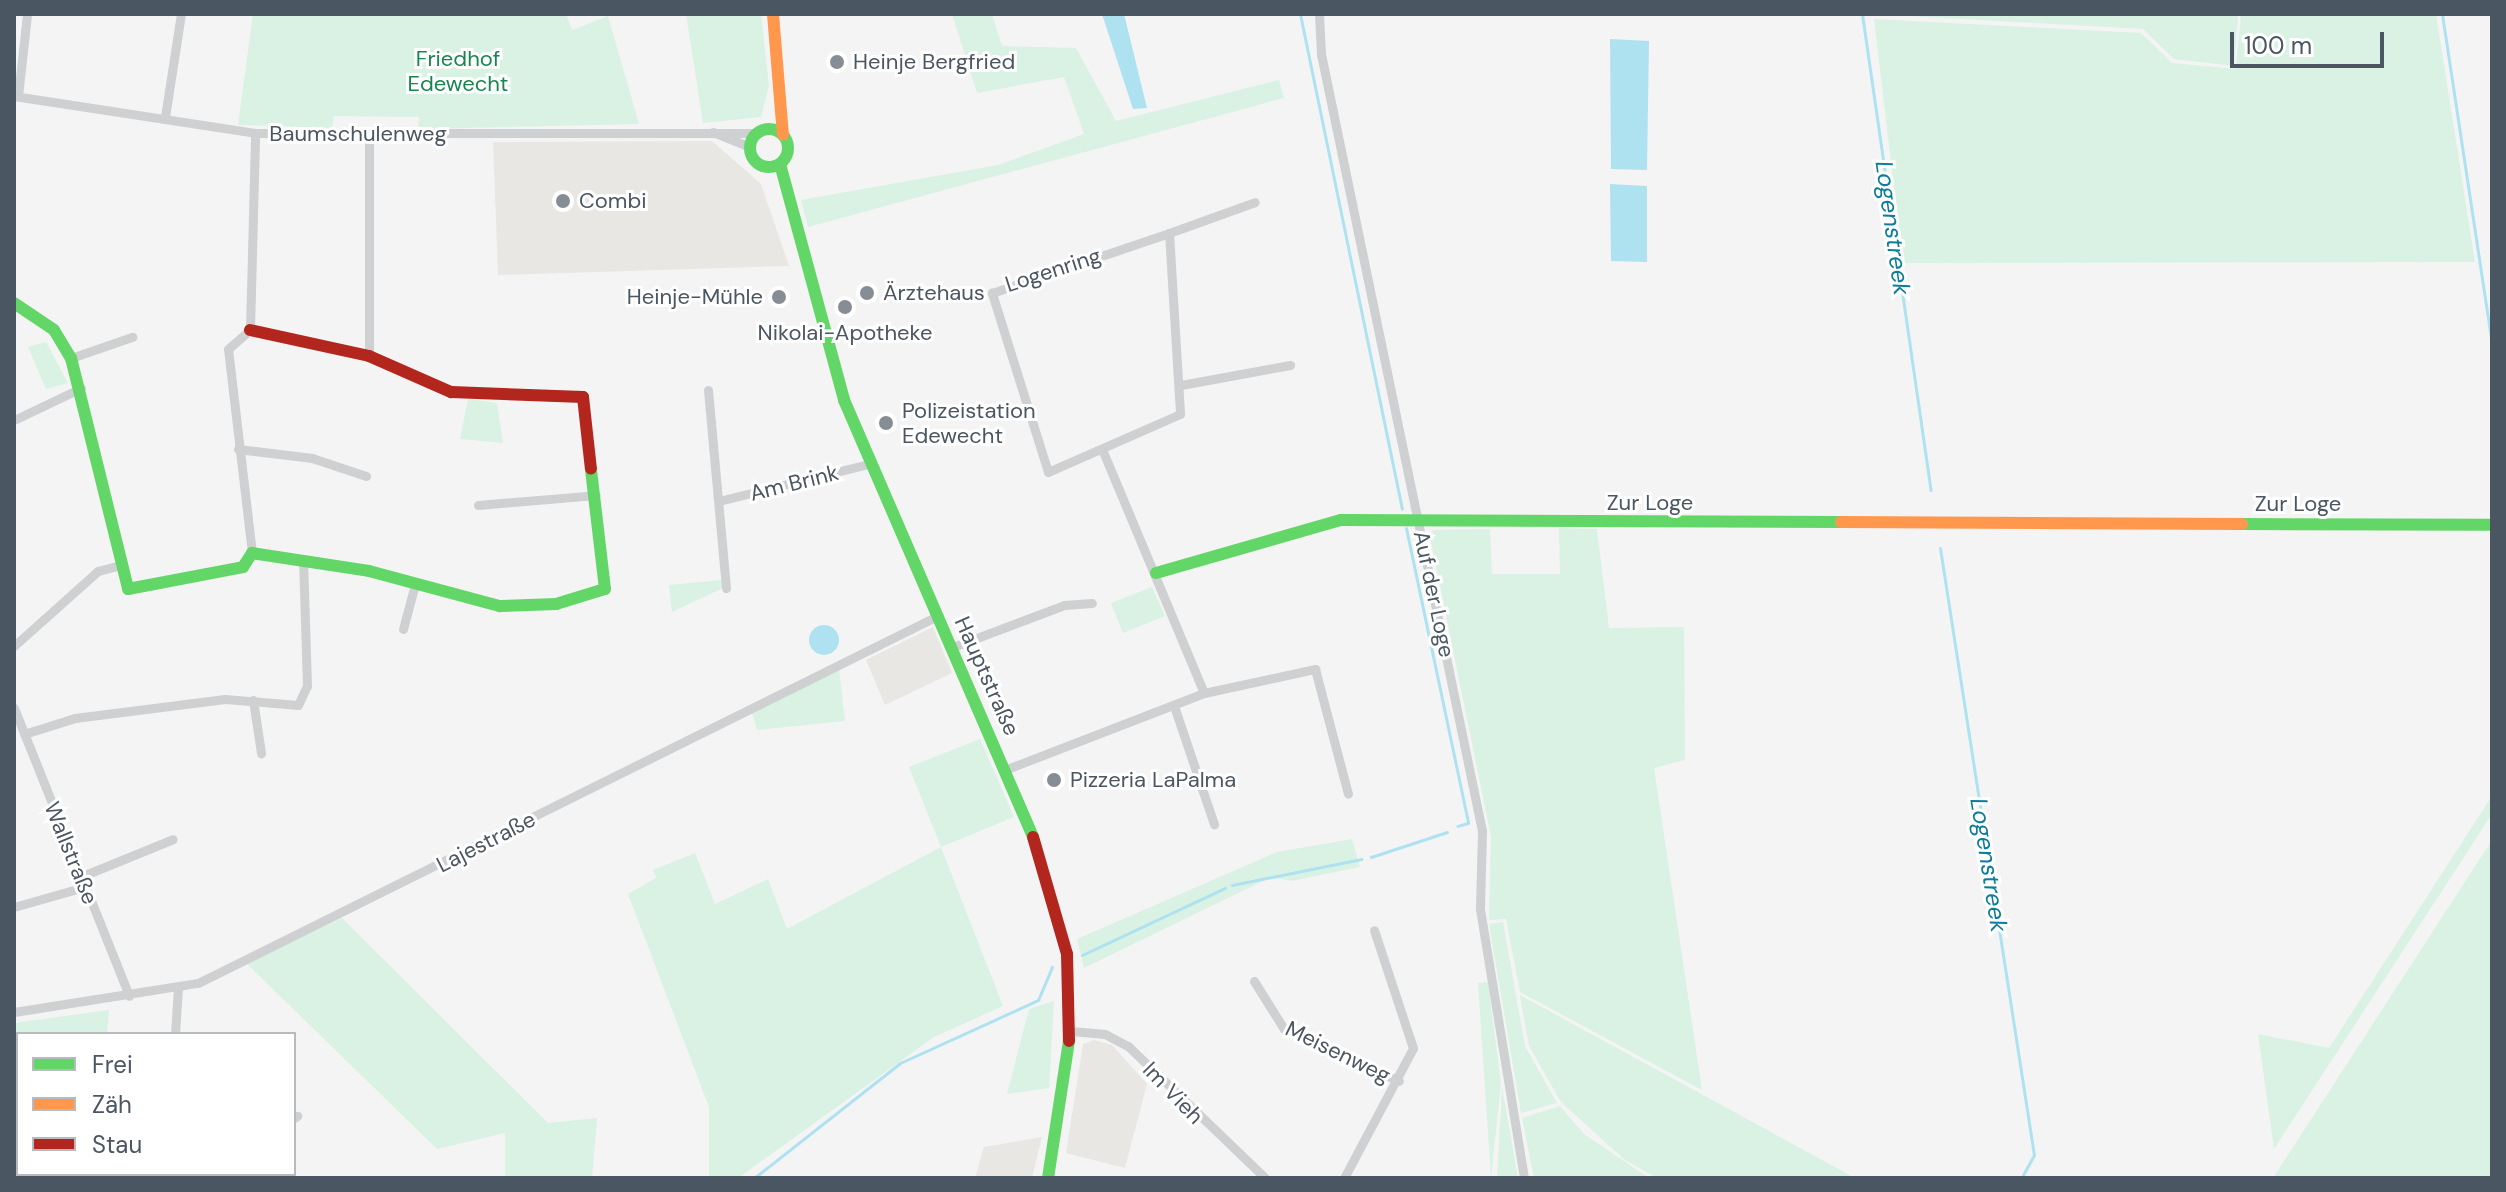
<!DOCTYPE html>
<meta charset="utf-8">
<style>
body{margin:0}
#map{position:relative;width:2506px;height:1192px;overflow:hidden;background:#f4f4f4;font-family:"DM Sans",sans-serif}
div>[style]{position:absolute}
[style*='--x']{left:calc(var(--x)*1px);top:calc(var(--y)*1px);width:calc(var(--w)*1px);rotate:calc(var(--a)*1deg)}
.commercial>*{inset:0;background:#e8e7e3}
.green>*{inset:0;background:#d9f2e3}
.water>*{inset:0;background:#aee2f0}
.round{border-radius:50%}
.stream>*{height:3px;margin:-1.5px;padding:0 1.5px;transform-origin:1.5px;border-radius:1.5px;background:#aee2f0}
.street>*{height:9px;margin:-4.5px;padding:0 4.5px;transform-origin:4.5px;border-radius:4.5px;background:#ced0d2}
.fast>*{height:12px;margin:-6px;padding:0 6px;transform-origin:6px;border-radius:6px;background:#63d668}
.fast>.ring{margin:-6px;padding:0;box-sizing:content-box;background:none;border:12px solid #63d668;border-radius:50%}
.slow>*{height:12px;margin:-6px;padding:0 6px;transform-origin:6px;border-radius:6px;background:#ff974d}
.jam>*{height:12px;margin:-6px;padding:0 6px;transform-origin:6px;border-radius:6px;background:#b3261e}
.dots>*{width:22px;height:22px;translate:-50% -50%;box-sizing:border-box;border:4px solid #fff;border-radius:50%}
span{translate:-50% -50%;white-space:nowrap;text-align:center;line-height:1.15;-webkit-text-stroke:6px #fff;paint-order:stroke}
.park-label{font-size:22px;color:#17864f}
.poi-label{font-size:22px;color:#4a5661}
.left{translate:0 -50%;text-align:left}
.right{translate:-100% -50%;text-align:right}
.street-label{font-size:22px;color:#4a5661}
.water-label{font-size:24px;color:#0c7c9b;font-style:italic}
.frame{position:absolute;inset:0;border:16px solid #4a5661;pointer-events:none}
.legend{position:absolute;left:16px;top:1032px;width:280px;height:144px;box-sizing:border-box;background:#fff;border:2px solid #b7bbc0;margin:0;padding:10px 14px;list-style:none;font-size:24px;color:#4a5661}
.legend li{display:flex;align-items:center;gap:16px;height:40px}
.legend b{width:40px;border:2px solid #b7bbc0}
.scale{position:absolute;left:2230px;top:32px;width:154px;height:36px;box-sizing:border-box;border:4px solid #4a5661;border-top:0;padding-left:10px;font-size:24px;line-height:28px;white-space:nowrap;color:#4a5661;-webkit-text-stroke:6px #fff;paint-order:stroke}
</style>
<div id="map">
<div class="commercial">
<div style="clip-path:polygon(712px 141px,761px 184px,789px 266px,498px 275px,493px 142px)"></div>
<div style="clip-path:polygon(933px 627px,952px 673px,885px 705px,866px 660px)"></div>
<div style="clip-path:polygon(1094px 1040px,1112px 1045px,1147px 1084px,1125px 1168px,1066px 1153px,1083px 1044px)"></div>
<div style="clip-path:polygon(1042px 1137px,1032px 1178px,975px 1178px,984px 1147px)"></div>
</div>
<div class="green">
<div style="clip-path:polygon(253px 14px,566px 14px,572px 30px,608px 16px,639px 124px,418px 129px,419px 117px,334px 116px,332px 128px,238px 125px)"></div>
<div style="clip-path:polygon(686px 14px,761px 14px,769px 86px,761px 117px,703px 123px)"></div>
<div style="clip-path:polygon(952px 14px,992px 14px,1002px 46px,1076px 48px,1116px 121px,1279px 80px,1284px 98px,808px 227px,801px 200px,998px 165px,1084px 134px,1064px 77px,977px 93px)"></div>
<div style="clip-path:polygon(1874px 14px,2238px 14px,2234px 66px,2174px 59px,2143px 29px)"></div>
<div style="clip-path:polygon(2241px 14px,2436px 14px,2475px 262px,1903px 263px,1874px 19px,2141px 33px,2172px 63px,2236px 69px)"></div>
<div style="clip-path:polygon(46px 342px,68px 383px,46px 389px,28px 347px)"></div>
<div style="clip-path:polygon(468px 399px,497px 403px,503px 443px,460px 439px)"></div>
<div style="clip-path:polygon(1559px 528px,1597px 529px,1609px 628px,1684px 627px,1685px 760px,1654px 768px,1702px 1090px,1520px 992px,1506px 919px,1489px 920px,1491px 837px,1430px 537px,1432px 530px,1490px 529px,1492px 574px,1560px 574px)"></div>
<div style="clip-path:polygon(722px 580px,723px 588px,672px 612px,669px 585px)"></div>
<div style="clip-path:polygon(1152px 587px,1165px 616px,1123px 633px,1111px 603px)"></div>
<div style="clip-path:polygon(839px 669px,845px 721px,757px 730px,752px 712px)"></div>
<div style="clip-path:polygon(980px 739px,1014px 817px,941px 847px,1003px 1006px,934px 1037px,738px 1178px,709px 1178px,709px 1107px,628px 894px,656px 878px,653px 870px,695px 853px,715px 904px,768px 879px,787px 929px,941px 847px,909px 767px)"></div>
<div style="clip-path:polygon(2492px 796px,2492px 814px,2274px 1149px,2258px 1034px,2329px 1048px)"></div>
<div style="clip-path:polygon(1352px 839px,1360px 867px,1291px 881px,1271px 877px,1084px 968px,1077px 939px,1277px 852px)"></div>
<div style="clip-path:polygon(2492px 840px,2492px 1178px,2273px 1178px)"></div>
<div style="clip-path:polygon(342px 918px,548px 1123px,597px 1118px,592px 1178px,505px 1178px,505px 1133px,437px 1149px,246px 963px)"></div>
<div style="clip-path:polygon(1503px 922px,1525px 1046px,1557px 1103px,1521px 1113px,1489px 924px)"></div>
<div style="clip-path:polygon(1488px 982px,1501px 1083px,1491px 1178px,1478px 983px)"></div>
<div style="clip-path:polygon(1520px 996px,1520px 995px,1855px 1178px,1657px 1178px,1625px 1160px,1561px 1102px,1529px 1046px)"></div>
<div style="clip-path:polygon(1054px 1001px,1049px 1088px,1007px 1094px,1029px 1009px)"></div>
<div style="clip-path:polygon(109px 1010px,107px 1034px,18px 1034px,14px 1126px,14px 1023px)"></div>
<div style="clip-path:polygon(1502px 1087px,1518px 1178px,1497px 1178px)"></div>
<div style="clip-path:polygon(1560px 1106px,1584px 1134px,1649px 1178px,1534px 1178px,1522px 1118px)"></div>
</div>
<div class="water">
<div style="clip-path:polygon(1102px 14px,1124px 14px,1147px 108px,1133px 109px)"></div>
<div style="clip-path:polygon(1610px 39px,1649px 41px,1647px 170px,1611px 169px)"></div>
<div style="clip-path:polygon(1610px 184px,1647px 186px,1647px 262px,1611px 261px)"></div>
<div class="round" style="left:809px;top:625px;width:30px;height:30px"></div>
</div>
<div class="stream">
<div style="--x:1300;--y:14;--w:505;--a:78.36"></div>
<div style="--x:1862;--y:14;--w:481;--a:81.8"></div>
<div style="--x:2442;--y:14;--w:333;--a:81.4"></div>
<div style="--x:1406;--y:528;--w:301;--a:78.1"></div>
<div style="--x:1468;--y:823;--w:11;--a:165"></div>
<div style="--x:1940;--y:548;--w:614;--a:81.2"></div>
<div style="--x:2034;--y:1155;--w:26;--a:119"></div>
<div style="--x:1371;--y:857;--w:80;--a:-18.2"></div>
<div style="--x:1232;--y:885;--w:132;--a:-11.4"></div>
<div style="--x:1082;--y:955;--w:158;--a:-25.1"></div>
<div style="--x:754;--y:1178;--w:186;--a:-38.2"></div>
<div style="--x:900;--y:1063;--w:152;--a:-24.5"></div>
<div style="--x:1038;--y:1000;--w:36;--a:-67"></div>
</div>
<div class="street">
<div style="--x:1319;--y:14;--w:40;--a:87.1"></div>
<div style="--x:1321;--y:54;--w:794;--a:78.29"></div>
<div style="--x:1482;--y:831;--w:78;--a:91.5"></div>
<div style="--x:1480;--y:909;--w:273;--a:80.7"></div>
<div style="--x:14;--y:96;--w:244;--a:8.7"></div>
<div style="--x:255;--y:133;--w:503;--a:0"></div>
<div style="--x:18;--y:96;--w:82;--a:-83.7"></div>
<div style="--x:165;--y:117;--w:104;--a:-81.2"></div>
<div style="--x:713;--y:132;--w:40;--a:22"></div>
<div style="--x:1169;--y:233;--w:181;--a:86.5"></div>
<div style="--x:1180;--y:414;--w:144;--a:156.3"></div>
<div style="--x:1048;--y:472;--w:188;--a:-107.4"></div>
<div style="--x:992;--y:293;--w:187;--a:-18.7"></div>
<div style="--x:1169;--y:233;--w:91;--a:-19.8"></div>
<div style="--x:369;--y:356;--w:221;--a:-90"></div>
<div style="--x:71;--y:358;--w:65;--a:-19"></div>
<div style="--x:1181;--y:385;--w:111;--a:-10.4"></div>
<div style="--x:708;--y:390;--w:199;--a:84.8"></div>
<div style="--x:16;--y:419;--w:72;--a:-25.5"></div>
<div style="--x:238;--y:449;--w:75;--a:6.9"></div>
<div style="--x:312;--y:458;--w:57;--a:18.4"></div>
<div style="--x:719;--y:501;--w:154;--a:-13.9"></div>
<div style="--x:478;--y:505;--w:118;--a:-4.8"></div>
<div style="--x:252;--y:553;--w:205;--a:-96.7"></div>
<div style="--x:228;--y:349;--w:29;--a:-41"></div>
<div style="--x:250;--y:330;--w:197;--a:-88.5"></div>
<div style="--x:403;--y:629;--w:42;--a:-75"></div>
<div style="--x:14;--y:646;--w:113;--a:-41.8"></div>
<div style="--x:98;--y:571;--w:24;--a:-15"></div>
<div style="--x:953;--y:647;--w:119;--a:-20.7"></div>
<div style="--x:1064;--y:605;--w:28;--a:-4"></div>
<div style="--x:1204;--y:693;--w:114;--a:-12.2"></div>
<div style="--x:1315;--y:669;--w:129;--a:75.2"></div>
<div style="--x:253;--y:700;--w:54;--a:81.4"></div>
<div style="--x:1174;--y:706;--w:125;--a:71.3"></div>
<div style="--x:14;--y:708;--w:310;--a:68.2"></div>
<div style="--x:24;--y:734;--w:53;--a:-17.4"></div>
<div style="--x:75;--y:718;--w:151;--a:-7.2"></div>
<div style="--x:225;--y:699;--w:73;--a:4.7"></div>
<div style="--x:298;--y:705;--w:21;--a:-65"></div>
<div style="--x:307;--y:686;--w:125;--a:-91.8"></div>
<div style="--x:1007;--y:769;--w:211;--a:-21.1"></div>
<div style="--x:1204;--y:693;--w:261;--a:-112.7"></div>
<div style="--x:80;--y:877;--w:100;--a:-22.2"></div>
<div style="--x:14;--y:907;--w:73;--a:-15.9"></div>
<div style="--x:1254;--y:981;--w:57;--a:58"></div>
<div style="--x:1284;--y:1029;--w:126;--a:24.3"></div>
<div style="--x:14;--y:1012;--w:186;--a:-9"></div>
<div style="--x:198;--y:983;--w:827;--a:-26.41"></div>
<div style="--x:1071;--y:1031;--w:34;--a:5"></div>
<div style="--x:1105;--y:1034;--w:26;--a:28"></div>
<div style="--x:1128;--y:1046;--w:190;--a:43.9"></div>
<div style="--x:175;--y:1034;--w:46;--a:-86.3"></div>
<div style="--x:294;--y:1118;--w:4;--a:-34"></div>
<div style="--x:1344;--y:1178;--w:147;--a:-62"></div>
<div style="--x:1413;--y:1048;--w:124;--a:-108.3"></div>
</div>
<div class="fast">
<div class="ring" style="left:750px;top:129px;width:26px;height:26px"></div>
<div style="--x:780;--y:164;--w:245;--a:74.8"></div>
<div style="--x:844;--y:400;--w:476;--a:66.6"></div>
<div style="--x:14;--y:303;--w:48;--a:34"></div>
<div style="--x:54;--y:330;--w:33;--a:59"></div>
<div style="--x:71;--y:358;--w:238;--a:76.1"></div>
<div style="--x:128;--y:589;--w:117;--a:-10.8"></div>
<div style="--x:243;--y:567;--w:17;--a:-57"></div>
<div style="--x:252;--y:553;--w:118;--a:8.7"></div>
<div style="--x:369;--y:571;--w:136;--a:15"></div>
<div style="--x:500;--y:606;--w:56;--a:-2"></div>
<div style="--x:556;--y:604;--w:51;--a:-17"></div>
<div style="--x:605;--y:589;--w:121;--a:-96.7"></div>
<div style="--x:2242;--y:524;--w:250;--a:0.2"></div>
<div style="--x:1156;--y:573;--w:192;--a:-16"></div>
<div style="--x:1341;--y:520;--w:500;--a:0.23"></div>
<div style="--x:1048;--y:1178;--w:139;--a:-81.3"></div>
</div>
<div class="slow">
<div style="--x:773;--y:14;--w:121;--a:85.3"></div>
<div style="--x:1841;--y:522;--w:401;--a:0.3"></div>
</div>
<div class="jam">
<div style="--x:250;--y:330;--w:122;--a:12.3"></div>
<div style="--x:369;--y:356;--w:90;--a:23.7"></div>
<div style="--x:451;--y:392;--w:132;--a:2.2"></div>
<div style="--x:583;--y:397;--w:72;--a:83.7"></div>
<div style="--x:1033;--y:837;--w:122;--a:73.8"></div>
<div style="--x:1067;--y:954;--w:87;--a:88.7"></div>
</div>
<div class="dots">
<div style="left:837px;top:62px;background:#868d94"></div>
<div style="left:563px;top:201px;background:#868d94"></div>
<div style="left:867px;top:293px;background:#868d94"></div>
<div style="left:779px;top:297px;background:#868d94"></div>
<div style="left:845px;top:307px;background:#868d94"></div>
<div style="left:886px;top:423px;background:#868d94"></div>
<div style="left:1054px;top:780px;background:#868d94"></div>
</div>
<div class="park-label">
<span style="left:458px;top:71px">Friedhof<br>Edewecht</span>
</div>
<div class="poi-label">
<span class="left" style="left:853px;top:62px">Heinje Bergfried</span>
<span class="left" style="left:579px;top:201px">Combi</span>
<span class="left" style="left:883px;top:293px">Ärztehaus</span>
<span class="right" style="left:763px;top:297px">Heinje-Mühle</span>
<span style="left:845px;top:333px">Nikolai-Apotheke</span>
<span class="left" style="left:902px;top:423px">Polizeistation<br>Edewecht</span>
<span class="left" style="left:1070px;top:780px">Pizzeria LaPalma</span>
</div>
<div class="street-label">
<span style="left:358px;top:134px">Baumschulenweg</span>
<span style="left:1053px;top:270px;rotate:-18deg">Logenring</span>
<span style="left:794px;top:483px;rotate:-14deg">Am Brink</span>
<span style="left:1650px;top:503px">Zur Loge</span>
<span style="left:2298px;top:504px">Zur Loge</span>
<span style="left:1434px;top:594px;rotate:78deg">Auf der Loge</span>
<span style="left:987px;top:676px;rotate:66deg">Hauptstraße</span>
<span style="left:486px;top:842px;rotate:-27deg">Lajestraße</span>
<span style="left:71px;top:853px;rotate:68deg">Wallstraße</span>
<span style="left:1338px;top:1052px;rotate:26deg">Meisenweg</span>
<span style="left:1173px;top:1093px;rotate:46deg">Im Vieh</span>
</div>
<div class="water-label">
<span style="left:1893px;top:228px;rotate:82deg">Logenstreek</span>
<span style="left:1989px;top:865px;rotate:81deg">Logenstreek</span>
</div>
<div class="frame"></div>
<ul class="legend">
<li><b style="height:10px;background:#63d668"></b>Frei</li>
<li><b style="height:10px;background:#ff974d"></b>Zäh</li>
<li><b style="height:10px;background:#b3261e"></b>Stau</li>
</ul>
<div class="scale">100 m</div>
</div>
